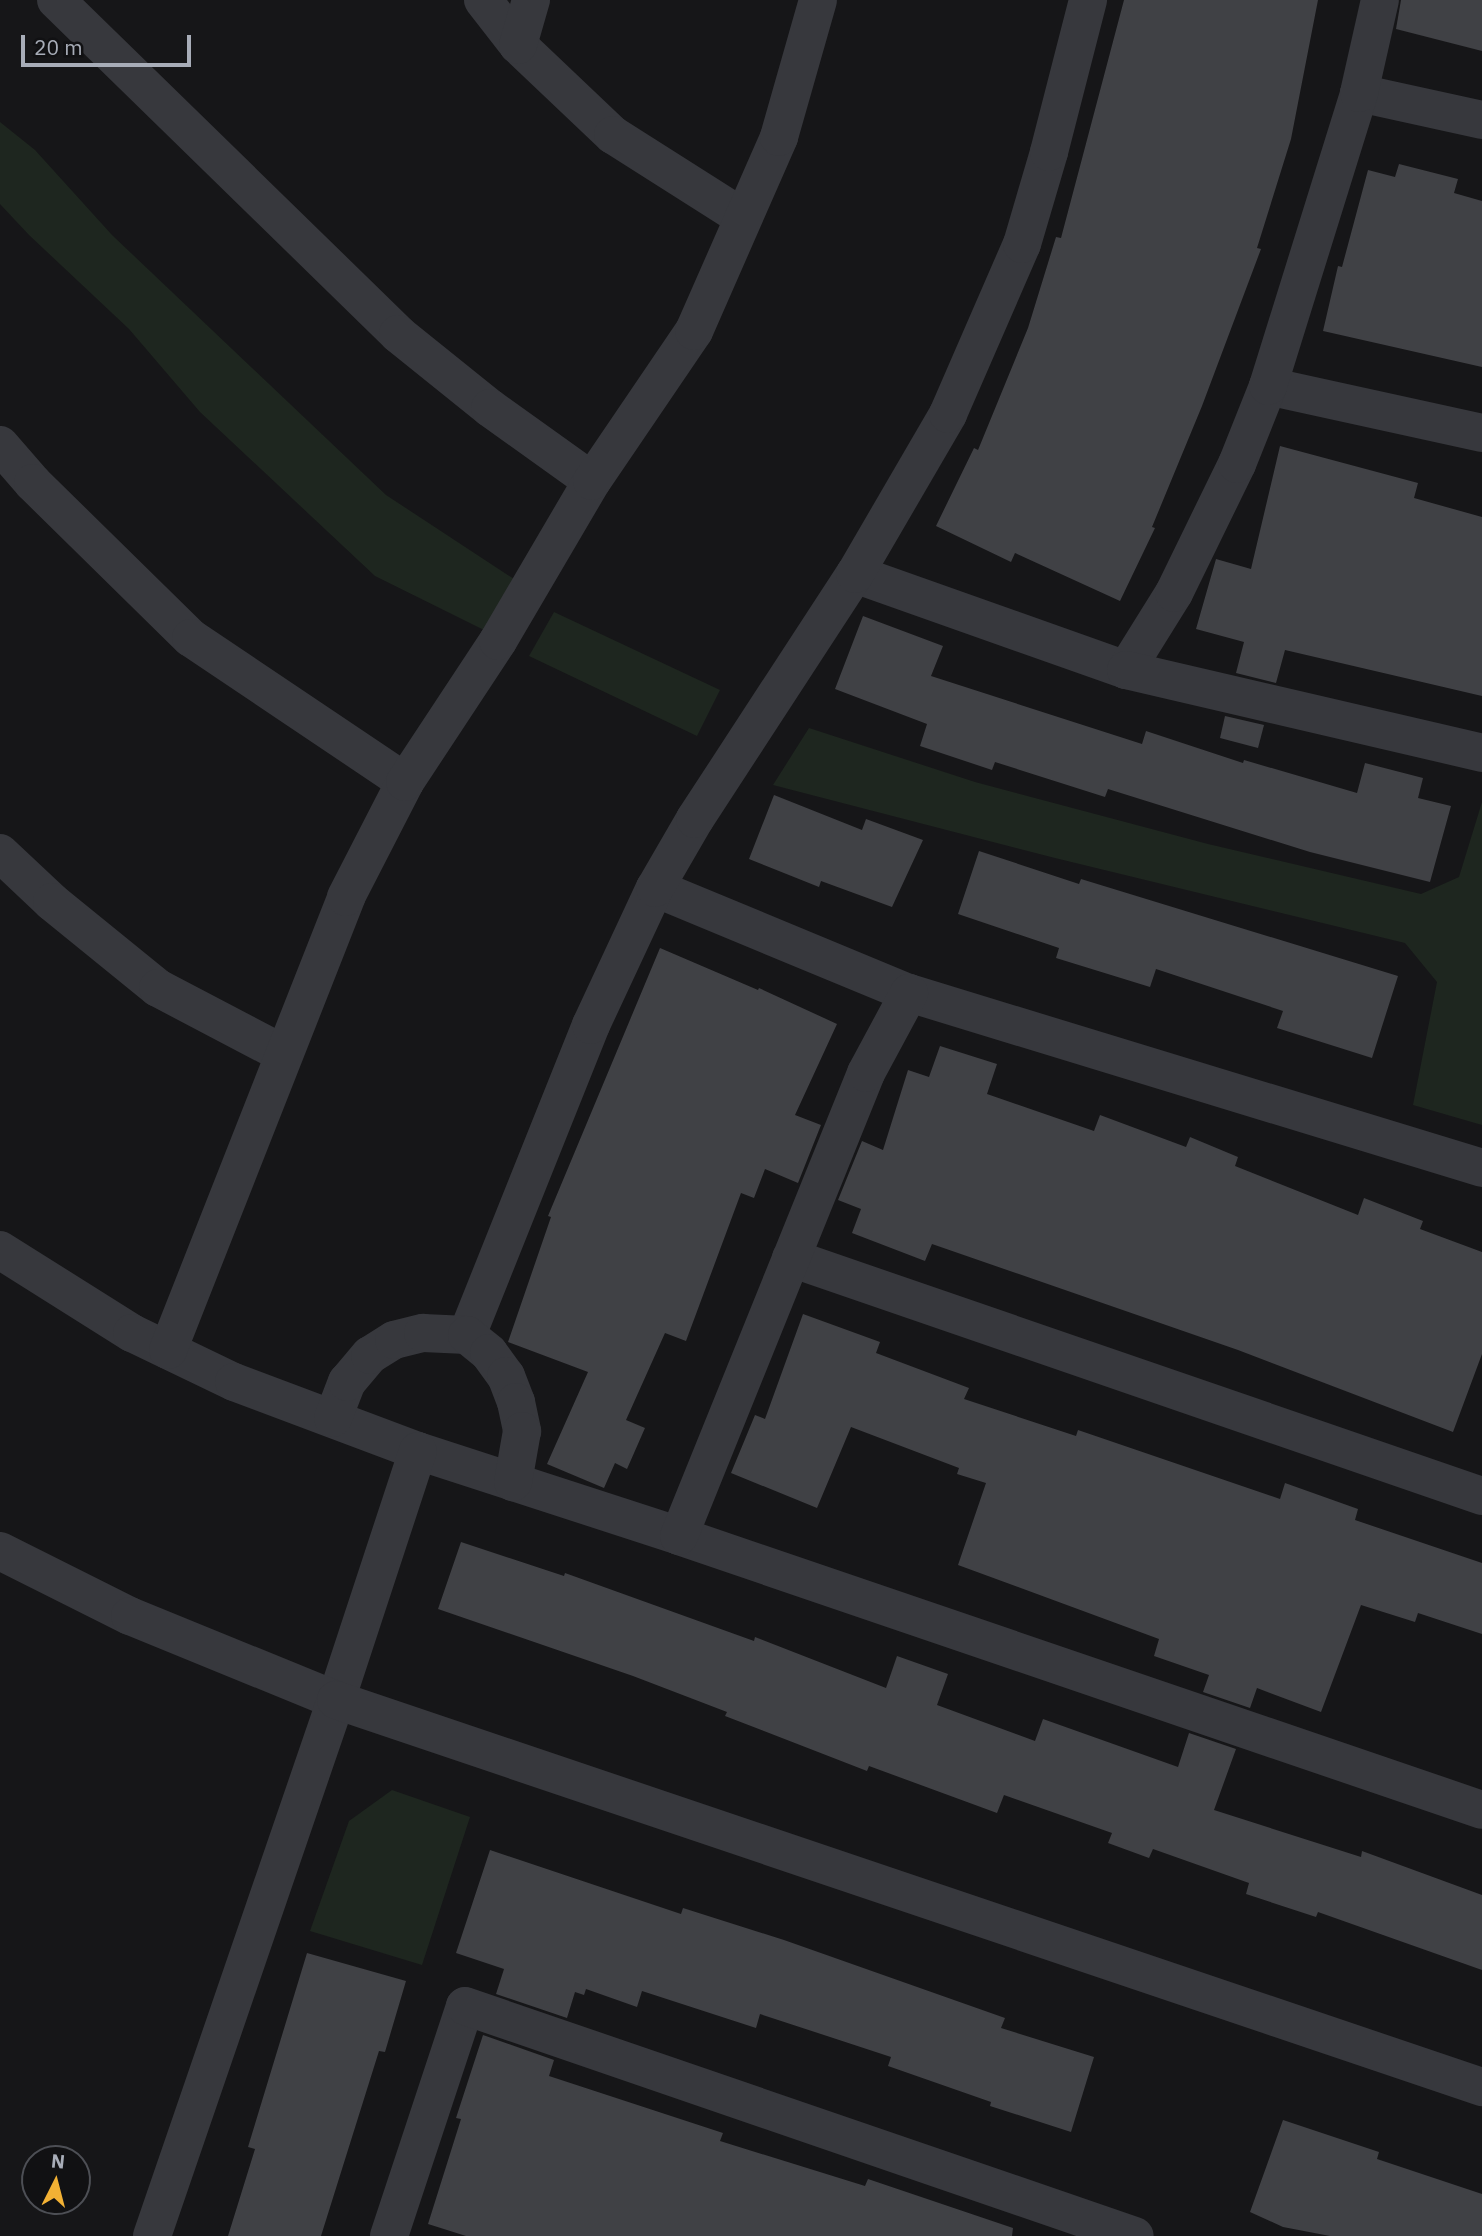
<!DOCTYPE html>
<style>
body{margin:0}
#map{position:relative;width:1482px;height:2236px;overflow:hidden;background:#161618;font-family:"IBM Plex Sans",sans-serif}
div>[style]{position:absolute}
[style*='--x']{left:calc(var(--x)*1px);top:calc(var(--y)*1px);width:calc(var(--w)*1px);rotate:calc(var(--a)*1deg)}
.green>*{inset:0;background:#1e261f}
.building>*{inset:0;background:#404145}
.minor>*{height:38px;margin:-19px;padding:0 19px;transform-origin:19px;border-radius:19px;background:#37383d}
.tertiary>*{height:38px;margin:-19px;padding:0 19px;transform-origin:19px;border-radius:19px;background:#37383d}
span{translate:-50% -50%;white-space:nowrap;text-align:center;line-height:1.15;-webkit-text-stroke:5px #111113;paint-order:stroke}
.north{position:absolute;left:21px;top:2145px;width:70px;height:70px;box-sizing:border-box;background:#111113;border:2px solid #4d4f55;border-radius:50%;rotate:6deg;font-size:19px;font-weight:700;line-height:28px;text-align:center;color:#a8adb8}
.north::after{content:'';display:block;margin:auto;width:24px;height:32px;background:#f2b134;clip-path:polygon(50% 0,100% 100%,50% 72%,0 100%)}
.scale{position:absolute;left:21px;top:35px;width:170px;height:32px;box-sizing:border-box;border:4px solid #a8adb8;border-top:0;padding-left:9px;font-size:21px;line-height:24px;white-space:nowrap;color:#a8adb8;-webkit-text-stroke:5px #111113;paint-order:stroke}
</style>
<div id="map">
<div class="green">
<div style="clip-path:polygon(0 122px,35px 150px,112px 235px,386px 495px,514px 579px,488px 632px,375px 576px,200px 412px,129px 329px,29px 235px,0 204px)"></div>
<div style="clip-path:polygon(554px 612px,720px 690px,697px 736px,529px 656px)"></div>
<div style="clip-path:polygon(809px 728px,975px 782px,1208px 844px,1421px 894px,1459px 877px,1482px 802px,1482px 1125px,1413px 1105px,1437px 982px,1405px 943px,1055px 858px,773px 785px)"></div>
<div style="clip-path:polygon(392px 1790px,470px 1817px,422px 1965px,310px 1931px,349px 1821px)"></div>
</div>
<div class="building">
<div style="clip-path:polygon(1124px 0,1318px 0,1291px 139px,1257px 248px,1261px 249px,1202px 406px,1152px 527px,1155px 528px,1120px 601px,1015px 553px,1011px 562px,936px 526px,974px 448px,978px 450px,1028px 328px,1056px 237px,1061px 238px)"></div>
<div style="clip-path:polygon(1401px 0,1482px 0,1482px 51px,1396px 29px)"></div>
<div style="clip-path:polygon(1399px 164px,1458px 179px,1454px 193px,1482px 201px,1482px 367px,1323px 331px,1338px 266px,1342px 267px,1368px 170px,1395px 177px)"></div>
<div style="clip-path:polygon(1280px 446px,1418px 483px,1414px 498px,1482px 517px,1482px 696px,1285px 650px,1276px 683px,1236px 673px,1244px 642px,1196px 629px,1216px 559px,1251px 569px)"></div>
<div style="clip-path:polygon(863px 616px,943px 646px,931px 676px,1142px 744px,1146px 731px,1243px 763px,1244px 760px,1357px 793px,1365px 763px,1423px 778px,1418px 798px,1451px 806px,1430px 882px,1310px 852px,1108px 789px,1105px 797px,995px 762px,992px 770px,920px 746px,927px 724px,835px 689px)"></div>
<div style="clip-path:polygon(1225px 716px,1264px 725px,1258px 748px,1220px 738px)"></div>
<div style="clip-path:polygon(774px 795px,862px 830px,866px 819px,923px 840px,892px 907px,821px 881px,819px 887px,749px 859px)"></div>
<div style="clip-path:polygon(979px 851px,1079px 884px,1081px 879px,1398px 976px,1372px 1058px,1277px 1028px,1283px 1011px,1156px 969px,1150px 987px,1056px 958px,1059px 948px,958px 914px)"></div>
<div style="clip-path:polygon(660px 948px,758px 990px,759px 988px,837px 1024px,795px 1115px,821px 1125px,798px 1183px,765px 1169px,754px 1198px,741px 1193px,686px 1341px,665px 1333px,626px 1420px,645px 1428px,627px 1469px,615px 1463px,604px 1488px,547px 1464px,588px 1372px,508px 1342px,551px 1217px,548px 1216px)"></div>
<div style="clip-path:polygon(940px 1046px,997px 1064px,987px 1094px,1094px 1131px,1100px 1115px,1186px 1147px,1190px 1137px,1238px 1157px,1235px 1166px,1358px 1215px,1364px 1198px,1423px 1221px,1420px 1229px,1482px 1252px,1482px 1354px,1453px 1432px,1238px 1350px,932px 1244px,925px 1261px,852px 1233px,861px 1209px,838px 1200px,862px 1141px,883px 1150px,908px 1070px,929px 1077px)"></div>
<div style="clip-path:polygon(803px 1314px,880px 1342px,876px 1353px,969px 1388px,964px 1399px,1076px 1436px,1078px 1430px,1280px 1499px,1285px 1483px,1358px 1509px,1355px 1520px,1482px 1563px,1482px 1634px,1418px 1613px,1415px 1622px,1361px 1605px,1321px 1712px,1257px 1688px,1250px 1708px,1203px 1692px,1209px 1675px,1154px 1656px,1159px 1639px,958px 1565px,986px 1483px,957px 1474px,959px 1468px,851px 1427px,817px 1508px,731px 1473px,755px 1415px,765px 1419px)"></div>
<div style="clip-path:polygon(461px 1542px,564px 1576px,565px 1573px,754px 1641px,755px 1637px,886px 1688px,897px 1656px,948px 1674px,937px 1705px,1035px 1741px,1043px 1719px,1178px 1767px,1189px 1733px,1236px 1749px,1214px 1810px,1361px 1857px,1362px 1851px,1482px 1895px,1482px 1970px,1318px 1912px,1316px 1917px,1246px 1894px,1249px 1883px,1153px 1849px,1149px 1858px,1108px 1843px,1112px 1833px,1004px 1795px,997px 1813px,869px 1766px,867px 1771px,725px 1716px,727px 1712px,633px 1676px,438px 1609px)"></div>
<div style="clip-path:polygon(490px 1850px,681px 1914px,683px 1908px,784px 1940px,1005px 2018px,1001px 2028px,1094px 2057px,1071px 2132px,990px 2106px,991px 2102px,888px 2066px,891px 2057px,760px 2014px,756px 2028px,642px 1991px,637px 2007px,586px 1989px,584px 1995px,575px 1992px,567px 2018px,496px 1994px,504px 1969px,456px 1953px)"></div>
<div style="clip-path:polygon(307px 1953px,406px 1981px,385px 2052px,379px 2051px,321px 2236px,228px 2236px,255px 2149px,248px 2147px)"></div>
<div style="clip-path:polygon(483px 2035px,554px 2060px,549px 2076px,723px 2133px,720px 2141px,865px 2186px,868px 2179px,1013px 2228px,1012px 2236px,466px 2236px,428px 2224px,461px 2119px,456px 2118px)"></div>
<div style="clip-path:polygon(1283px 2120px,1379px 2152px,1377px 2159px,1482px 2194px,1482px 2236px,1330px 2236px,1283px 2227px,1250px 2212px)"></div>
</div>
<div class="minor">
<div style="--x:56;--y:0;--w:478;--a:44.3"></div>
<div style="--x:398;--y:334;--w:118;--a:38.8"></div>
<div style="--x:490;--y:408;--w:125;--a:35.6"></div>
<div style="--x:483;--y:0;--w:57;--a:52.1"></div>
<div style="--x:518;--y:45;--w:131;--a:43.5"></div>
<div style="--x:613;--y:135;--w:153;--a:32.4"></div>
<div style="--x:518;--y:45;--w:47;--a:-73.9"></div>
<div style="--x:1359;--y:93;--w:126;--a:12.4"></div>
<div style="--x:1268;--y:386;--w:219;--a:12.4"></div>
<div style="--x:0;--y:445;--w:50;--a:49"></div>
<div style="--x:33;--y:483;--w:221;--a:44.5"></div>
<div style="--x:191;--y:638;--w:258;--a:33.9"></div>
<div style="--x:855;--y:574;--w:288;--a:19.5"></div>
<div style="--x:1126;--y:670;--w:91;--a:-58.1"></div>
<div style="--x:1174;--y:593;--w:144;--a:-64"></div>
<div style="--x:1237;--y:464;--w:84;--a:-68.3"></div>
<div style="--x:1268;--y:386;--w:307;--a:-72.7"></div>
<div style="--x:1359;--y:93;--w:95;--a:-77.3"></div>
<div style="--x:1126;--y:670;--w:366;--a:13.1"></div>
<div style="--x:0;--y:853;--w:71;--a:43.3"></div>
<div style="--x:52;--y:902;--w:136;--a:39.1"></div>
<div style="--x:158;--y:988;--w:140;--a:27.7"></div>
<div style="--x:655;--y:888;--w:275;--a:22.5"></div>
<div style="--x:909;--y:993;--w:599;--a:16.98"></div>
<div style="--x:0;--y:1250;--w:156;--a:32.2"></div>
<div style="--x:132;--y:1333;--w:113;--a:25.7"></div>
<div style="--x:234;--y:1382;--w:197;--a:20.6"></div>
<div style="--x:418;--y:1451;--w:274;--a:18"></div>
<div style="--x:679;--y:1536;--w:848;--a:18.84"></div>
<div style="--x:791;--y:1258;--w:731;--a:19.01"></div>
<div style="--x:467;--y:1335;--w:334;--a:-68.2"></div>
<div style="--x:591;--y:1025;--w:151;--a:-65"></div>
<div style="--x:655;--y:888;--w:80;--a:-59.9"></div>
<div style="--x:695;--y:819;--w:293;--a:-56.9"></div>
<div style="--x:855;--y:574;--w:185;--a:-59.8"></div>
<div style="--x:948;--y:414;--w:185;--a:-66.5"></div>
<div style="--x:1022;--y:244;--w:96;--a:-73.6"></div>
<div style="--x:1049;--y:152;--w:157;--a:-75.6"></div>
<div style="--x:168;--y:1350;--w:487;--a:-68.5"></div>
<div style="--x:346;--y:897;--w:129;--a:-62.8"></div>
<div style="--x:405;--y:782;--w:169;--a:-56.6"></div>
<div style="--x:498;--y:641;--w:186;--a:-59.6"></div>
<div style="--x:592;--y:481;--w:181;--a:-55.8"></div>
<div style="--x:694;--y:331;--w:212;--a:-66.3"></div>
<div style="--x:779;--y:137;--w:142;--a:-74.1"></div>
<div style="--x:333;--y:1418;--w:39;--a:-69"></div>
<div style="--x:347;--y:1382;--w:35;--a:-50"></div>
<div style="--x:370;--y:1355;--w:28;--a:-32"></div>
<div style="--x:394;--y:1340;--w:30;--a:-14"></div>
<div style="--x:423;--y:1333;--w:44;--a:2.6"></div>
<div style="--x:467;--y:1335;--w:28;--a:39"></div>
<div style="--x:489;--y:1353;--w:29;--a:54"></div>
<div style="--x:506;--y:1376;--w:28;--a:69"></div>
<div style="--x:516;--y:1402;--w:30;--a:78"></div>
<div style="--x:522;--y:1431;--w:52;--a:100"></div>
<div style="--x:679;--y:1536;--w:499;--a:-68"></div>
<div style="--x:866;--y:1073;--w:91;--a:-61.7"></div>
<div style="--x:336;--y:1700;--w:262;--a:-71.8"></div>
<div style="--x:389;--y:2236;--w:242;--a:-71.7"></div>
<div style="--x:465;--y:2006;--w:708;--a:18.95"></div>
</div>
<div class="tertiary">
<div style="--x:0;--y:1551;--w:145;--a:26.6"></div>
<div style="--x:130;--y:1616;--w:222;--a:22.2"></div>
<div style="--x:152;--y:2236;--w:567;--a:-71.05"></div>
<div style="--x:336;--y:1700;--w:1210;--a:18.66"></div>
</div>
<div class="north">N</div>
<div class="scale">20 m</div>
</div>
